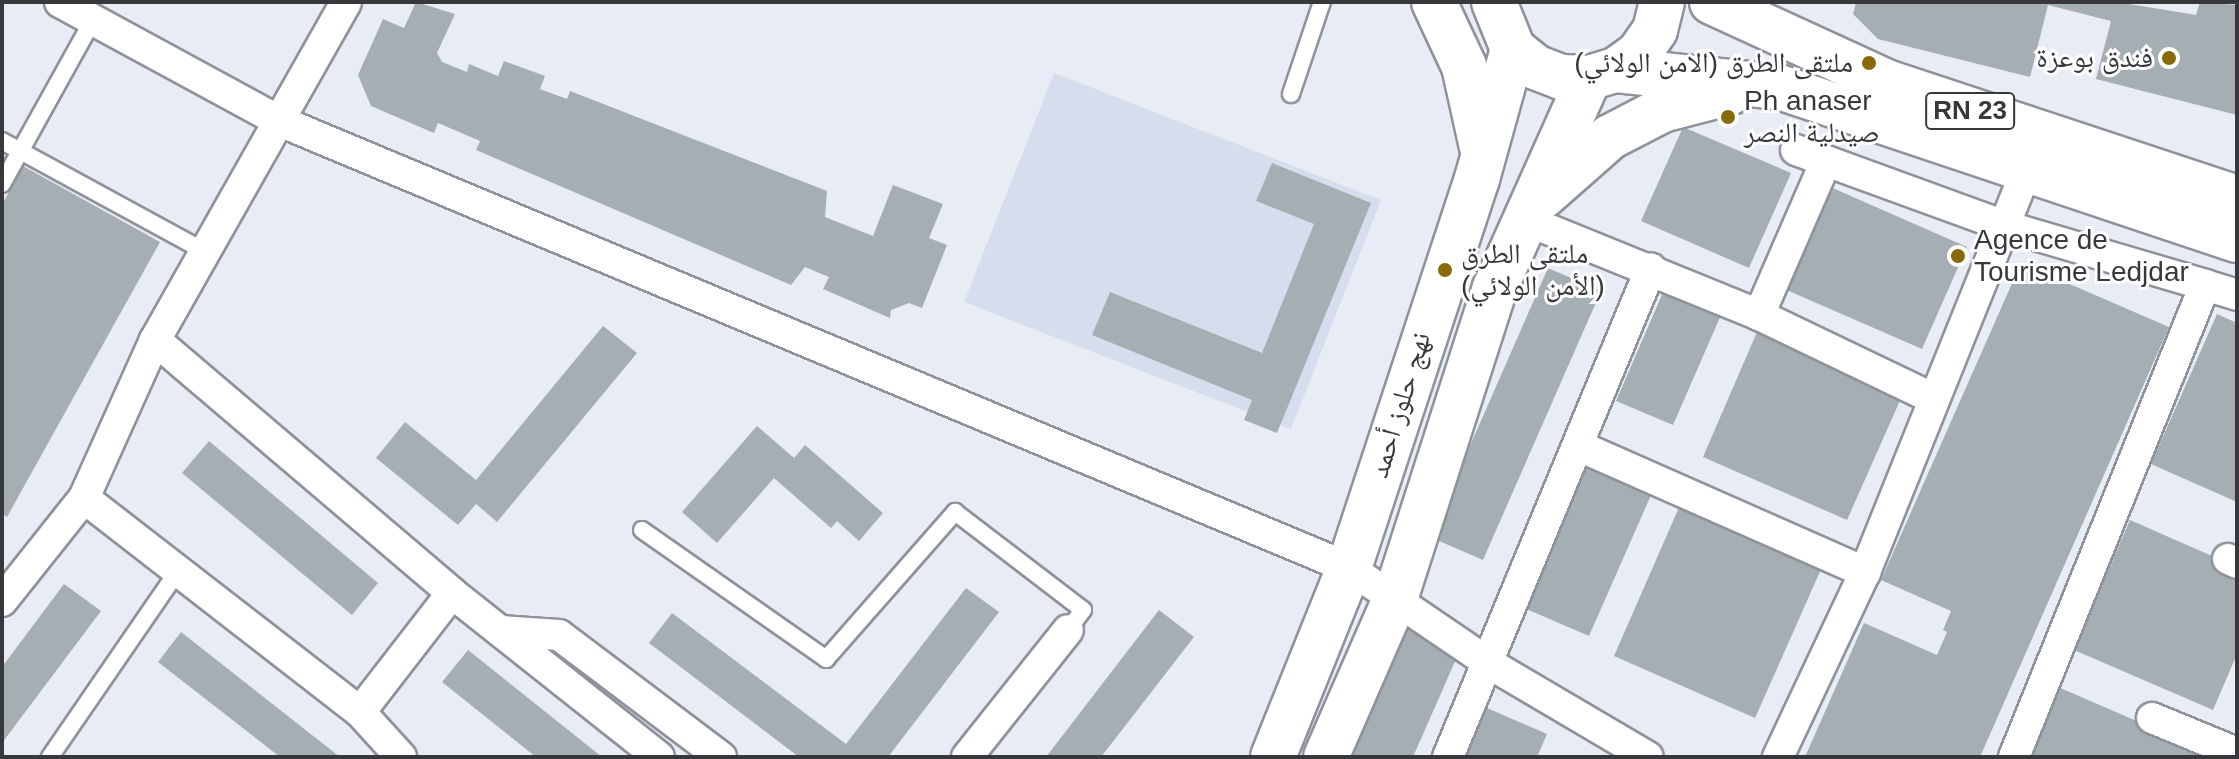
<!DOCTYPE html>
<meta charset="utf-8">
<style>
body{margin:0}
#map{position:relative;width:2239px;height:759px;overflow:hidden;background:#e8ecf4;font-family:Arial,"Noto Naskh Arabic",sans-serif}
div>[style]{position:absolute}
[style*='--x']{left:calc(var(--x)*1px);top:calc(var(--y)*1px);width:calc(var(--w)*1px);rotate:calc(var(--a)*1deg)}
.built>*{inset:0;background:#d6deed}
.building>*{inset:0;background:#a5aeb3}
.roads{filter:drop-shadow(2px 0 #8e929a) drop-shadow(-2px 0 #8e929a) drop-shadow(0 2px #8e929a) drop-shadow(0 -2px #8e929a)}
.service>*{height:16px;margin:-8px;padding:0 8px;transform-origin:8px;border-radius:8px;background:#fff}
.minor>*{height:30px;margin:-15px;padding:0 15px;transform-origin:15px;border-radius:15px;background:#fff}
.primary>*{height:44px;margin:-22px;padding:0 22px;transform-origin:22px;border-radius:22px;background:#fff}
.dots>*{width:22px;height:22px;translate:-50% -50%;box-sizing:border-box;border:4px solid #fff;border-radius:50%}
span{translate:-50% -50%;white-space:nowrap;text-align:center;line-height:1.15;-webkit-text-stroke:6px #fff;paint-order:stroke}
.shield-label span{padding:2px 6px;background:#fff;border:2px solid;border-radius:6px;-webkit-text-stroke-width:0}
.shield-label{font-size:26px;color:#37383c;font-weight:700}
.poi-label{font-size:28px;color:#37383c}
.right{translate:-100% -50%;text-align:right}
.left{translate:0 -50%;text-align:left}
.street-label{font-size:28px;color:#37383c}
.frame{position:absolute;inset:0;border:4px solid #37383c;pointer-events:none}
</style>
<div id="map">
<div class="built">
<div style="clip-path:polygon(1054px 73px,1381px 200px,1291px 429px,964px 302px)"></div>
</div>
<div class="building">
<div style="clip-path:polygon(416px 2px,455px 14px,437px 53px,442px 62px,467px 72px,469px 64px,498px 76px,504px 61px,545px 76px,540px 89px,567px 99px,570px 91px,827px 191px,825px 217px,873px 236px,893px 185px,943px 204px,929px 238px,947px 245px,922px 308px,909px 303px,891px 310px,890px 318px,823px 289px,829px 277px,805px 267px,791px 285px,476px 150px,480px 141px,438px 123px,434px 133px,371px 106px,358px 75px,383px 19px,404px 28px)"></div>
<div style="clip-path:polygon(1856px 2px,2117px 2px,2196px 15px,2200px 2px,2237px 5px,2237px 115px,2096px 79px,2111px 21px,2048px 5px,2030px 77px,1878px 39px,1853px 14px)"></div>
<div style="clip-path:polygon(1683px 127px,1791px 173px,1749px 268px,1641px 221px)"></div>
<div style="clip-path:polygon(1272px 163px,1371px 203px,1277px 433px,1244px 420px,1252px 400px,1092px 335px,1110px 292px,1262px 353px,1314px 224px,1256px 201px)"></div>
<div style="clip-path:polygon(23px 166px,160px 242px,7px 517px,2px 514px,2px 205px)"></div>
<div style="clip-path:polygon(1828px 186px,1967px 247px,1922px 349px,1782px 288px)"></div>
<div style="clip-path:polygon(2021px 263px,2169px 327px,1980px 757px,1805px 757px,1864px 623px,1937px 655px,1947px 632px,1943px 630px,1951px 611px,1881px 580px)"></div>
<div style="clip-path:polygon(1548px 268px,1601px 291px,1483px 560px,1430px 537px)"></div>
<div style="clip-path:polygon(1664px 290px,1721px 315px,1673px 425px,1616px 401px)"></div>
<div style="clip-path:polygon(2217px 314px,2237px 323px,2237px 502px,2151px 464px)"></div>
<div style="clip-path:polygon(603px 326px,637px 353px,497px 522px,476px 504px,458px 525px,376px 458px,405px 422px,476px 480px)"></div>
<div style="clip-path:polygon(1757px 332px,1902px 396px,1847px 520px,1703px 457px)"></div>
<div style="clip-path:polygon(757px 426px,794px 458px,805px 445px,883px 513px,859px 541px,837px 521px,831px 528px,774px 478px,717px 543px,682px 512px)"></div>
<div style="clip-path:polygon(209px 441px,378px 583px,352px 615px,182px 473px)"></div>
<div style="clip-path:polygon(1590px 458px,1655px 486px,1589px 636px,1524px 608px)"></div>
<div style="clip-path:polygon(1684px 496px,1826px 558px,1755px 718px,1614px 656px)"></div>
<div style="clip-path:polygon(2130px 520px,2237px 567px,2237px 654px,2213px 710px,2074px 650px)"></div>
<div style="clip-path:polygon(64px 584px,101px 611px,2px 743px,2px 667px)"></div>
<div style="clip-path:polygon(966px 588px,999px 612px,888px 757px,799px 757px,649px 643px,672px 613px,846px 744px)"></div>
<div style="clip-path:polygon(1159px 610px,1194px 637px,1101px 757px,1046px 757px)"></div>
<div style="clip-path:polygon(1405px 626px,1460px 650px,1413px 757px,1348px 757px)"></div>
<div style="clip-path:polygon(181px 632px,340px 757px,280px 757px,158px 662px)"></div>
<div style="clip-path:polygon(468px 650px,602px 757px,536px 757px,442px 682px)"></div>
<div style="clip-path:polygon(2058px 687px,2199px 748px,2195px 757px,2027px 757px)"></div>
<div style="clip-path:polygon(1487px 708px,1547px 734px,1537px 757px,1465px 757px)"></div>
</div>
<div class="roads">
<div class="service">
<div style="--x:1291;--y:94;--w:97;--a:-71.4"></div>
<div style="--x:2;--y:141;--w:230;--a:28.6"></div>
<div style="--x:2;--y:184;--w:188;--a:-61"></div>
<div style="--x:642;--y:530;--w:225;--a:35"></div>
<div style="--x:826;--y:659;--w:196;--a:-48.7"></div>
<div style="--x:955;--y:512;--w:161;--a:37.4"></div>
<div style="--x:1083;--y:610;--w:25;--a:127"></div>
<div style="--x:50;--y:757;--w:226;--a:-55.5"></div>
</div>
<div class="minor">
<div style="--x:60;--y:2;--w:247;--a:28.5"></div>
<div style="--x:277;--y:120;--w:1162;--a:22.68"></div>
<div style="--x:1349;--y:568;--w:171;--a:34.2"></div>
<div style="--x:1490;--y:664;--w:183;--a:30.5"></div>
<div style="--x:1796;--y:150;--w:222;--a:20"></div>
<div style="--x:2005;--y:226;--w:209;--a:16.4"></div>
<div style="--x:1523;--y:219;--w:255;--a:22.1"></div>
<div style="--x:1759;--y:315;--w:192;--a:25.6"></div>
<div style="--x:1759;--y:315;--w:168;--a:-66.5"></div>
<div style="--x:155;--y:340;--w:388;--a:-60.5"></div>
<div style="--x:1579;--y:446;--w:313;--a:23.8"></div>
<div style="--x:84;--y:498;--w:349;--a:37.8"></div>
<div style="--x:360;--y:712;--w:61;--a:47.7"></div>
<div style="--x:2228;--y:559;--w:10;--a:24"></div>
<div style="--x:2;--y:601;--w:132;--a:-51.5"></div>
<div style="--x:84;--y:498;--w:173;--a:-65.8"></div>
<div style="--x:155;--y:340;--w:390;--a:40.4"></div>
<div style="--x:452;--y:593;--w:264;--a:38.4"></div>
<div style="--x:500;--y:631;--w:59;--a:3.9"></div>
<div style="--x:559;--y:635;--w:203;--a:37"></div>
<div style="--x:360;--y:712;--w:150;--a:-52.3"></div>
<div style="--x:2152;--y:718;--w:92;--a:22.4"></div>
<div style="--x:967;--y:757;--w:162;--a:-51.5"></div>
<div style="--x:1448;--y:757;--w:529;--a:-67.46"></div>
<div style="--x:1778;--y:757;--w:204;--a:-64.8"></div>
<div style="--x:1865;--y:572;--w:450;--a:-68.1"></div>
<div style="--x:2014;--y:757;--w:509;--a:-67.97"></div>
<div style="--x:2205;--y:285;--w:34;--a:17"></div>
</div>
<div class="primary">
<div style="--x:1434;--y:2;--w:71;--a:64.9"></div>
<div style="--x:1464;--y:66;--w:83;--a:77.5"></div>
<div style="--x:1494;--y:2;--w:51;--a:68"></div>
<div style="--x:1513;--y:49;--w:28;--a:39"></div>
<div style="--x:1535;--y:67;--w:28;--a:21"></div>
<div style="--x:1561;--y:77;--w:28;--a:2"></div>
<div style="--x:1589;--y:78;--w:28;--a:-17"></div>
<div style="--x:1616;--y:70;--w:29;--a:-36"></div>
<div style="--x:1639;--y:53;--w:28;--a:-55"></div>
<div style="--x:1655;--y:30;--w:29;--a:-76"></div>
<div style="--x:1712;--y:2;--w:195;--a:24.6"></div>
<div style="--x:1889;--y:83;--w:367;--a:18.3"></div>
<div style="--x:1616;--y:70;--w:164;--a:6"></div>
<div style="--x:1779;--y:87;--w:483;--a:18.5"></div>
<div style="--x:1543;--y:196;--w:89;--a:-41.4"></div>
<div style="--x:1610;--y:137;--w:59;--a:-27.4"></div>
<div style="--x:1662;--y:110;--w:71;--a:-14.6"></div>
<div style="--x:1273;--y:757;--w:204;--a:-68.1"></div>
<div style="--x:1349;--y:568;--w:410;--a:-71.8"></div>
<div style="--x:1477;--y:179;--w:135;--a:-74.5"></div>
<div style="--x:1326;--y:757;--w:172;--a:-66.4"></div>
<div style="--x:1395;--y:599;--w:327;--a:-72.2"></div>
<div style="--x:1495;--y:288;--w:230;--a:-65.9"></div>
</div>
</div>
<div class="dots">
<div style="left:2169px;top:58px;background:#896a08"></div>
<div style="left:1869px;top:63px;background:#896a08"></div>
<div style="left:1728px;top:117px;background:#896a08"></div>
<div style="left:1958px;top:256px;background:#896a08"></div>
<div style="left:1445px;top:270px;background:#896a08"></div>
</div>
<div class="shield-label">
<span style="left:1970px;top:111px">RN 23</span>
</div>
<div class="poi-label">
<span class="right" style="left:2153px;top:58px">فندق بوعزة</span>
<span class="right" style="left:1853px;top:63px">ملتقى الطرق (الامن الولائي)</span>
<span class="left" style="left:1744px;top:117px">Ph anaser<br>صيدلية النصر</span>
<span class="left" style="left:1974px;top:256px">Agence de<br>Tourisme Ledjdar</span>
<span class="left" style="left:1461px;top:270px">ملتقى الطرق<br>(الأمن الولائي)</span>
</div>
<div class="street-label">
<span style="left:1400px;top:405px;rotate:-73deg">نهج حلوز أحمد</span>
</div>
<div class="frame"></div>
</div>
